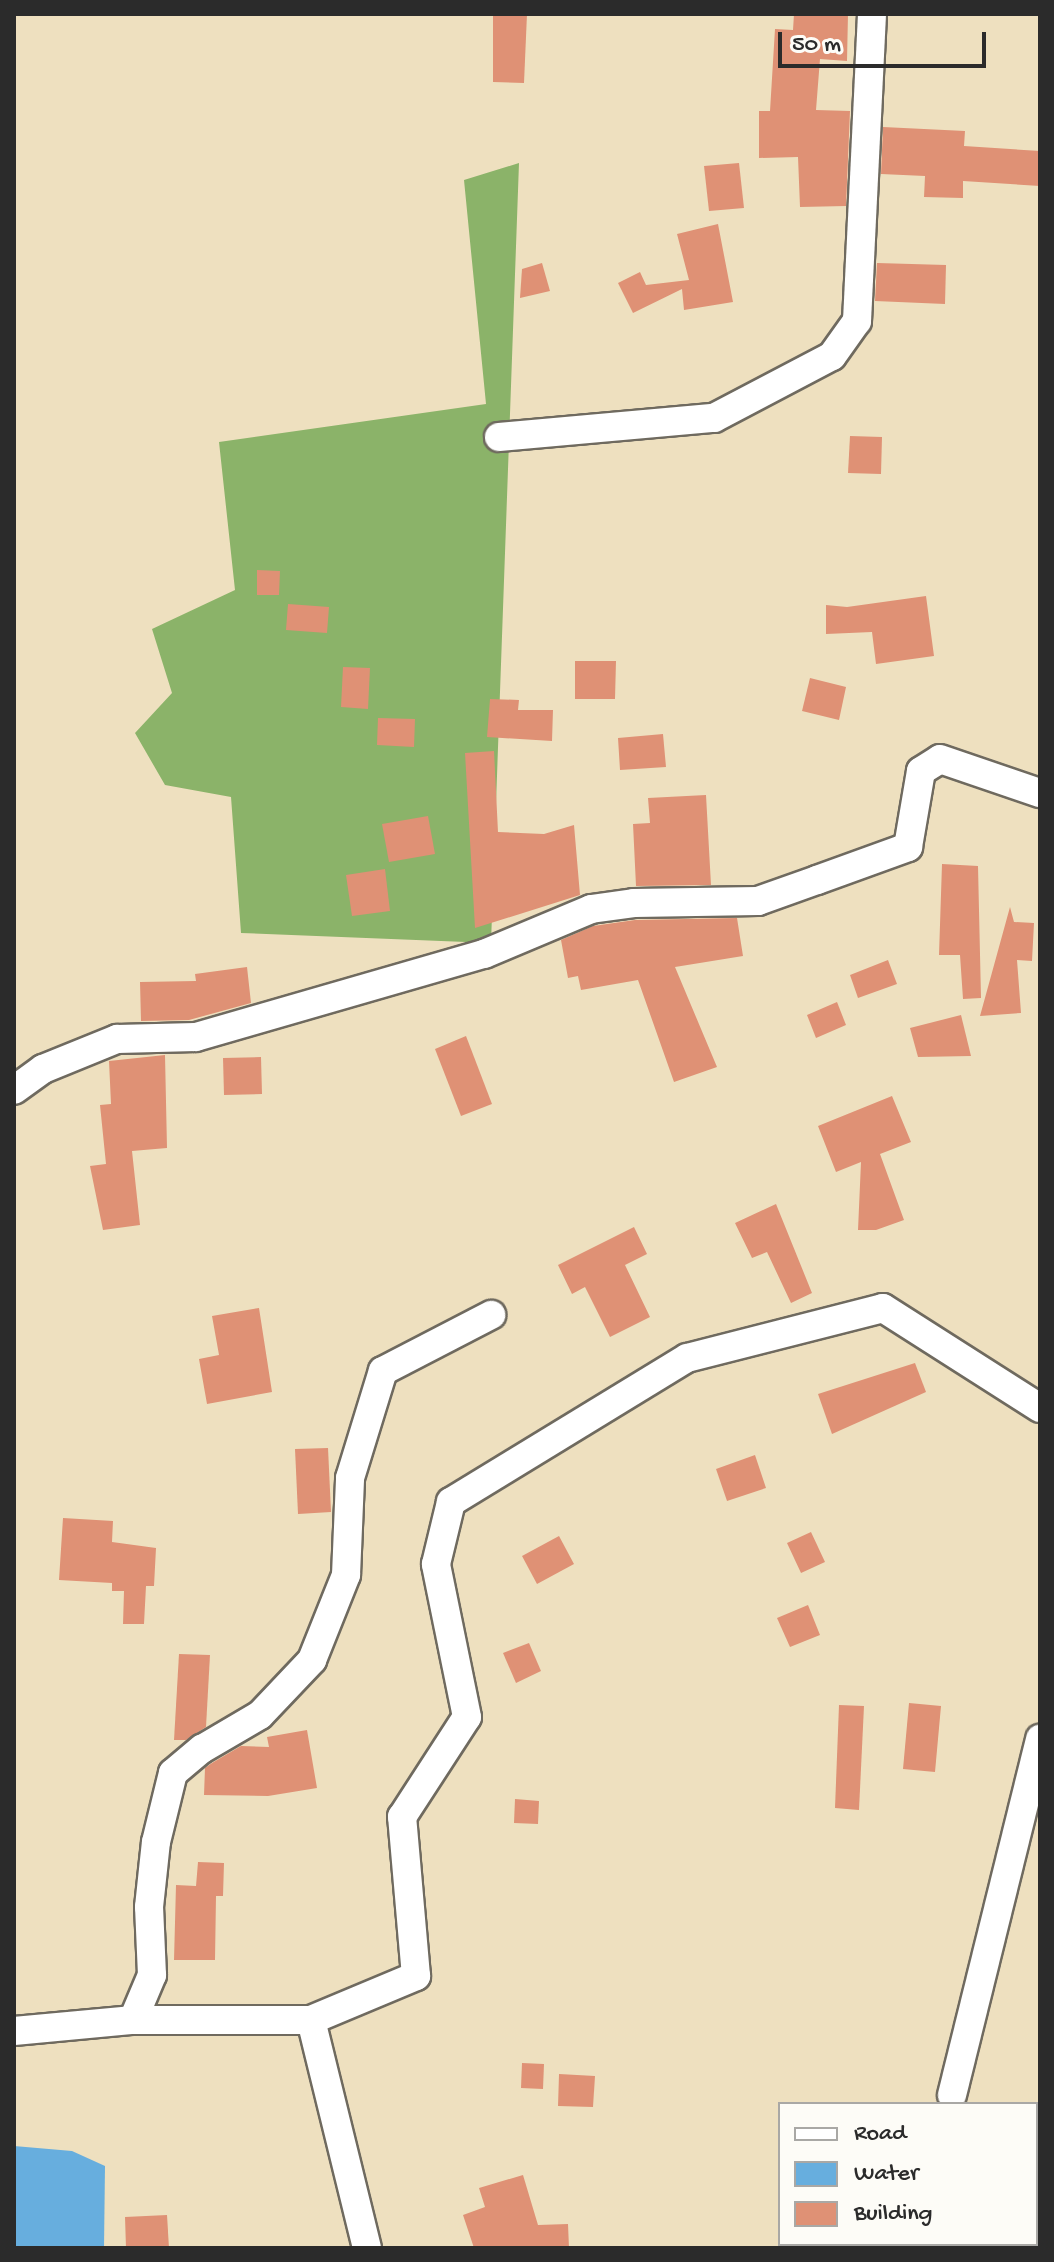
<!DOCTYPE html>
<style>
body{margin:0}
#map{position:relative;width:1054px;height:2262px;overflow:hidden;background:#eee0bf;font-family:"Gochi Hand",sans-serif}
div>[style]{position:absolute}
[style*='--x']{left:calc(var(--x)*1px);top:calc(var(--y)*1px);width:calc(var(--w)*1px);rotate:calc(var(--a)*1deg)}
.forest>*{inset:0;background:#8bb369}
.water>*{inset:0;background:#67aede}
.building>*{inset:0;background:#df9175}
.roads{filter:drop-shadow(2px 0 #6f6a5f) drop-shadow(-2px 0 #6f6a5f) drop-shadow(0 2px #6f6a5f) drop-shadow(0 -2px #6f6a5f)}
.minor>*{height:28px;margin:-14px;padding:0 14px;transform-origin:14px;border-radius:14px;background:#fff}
span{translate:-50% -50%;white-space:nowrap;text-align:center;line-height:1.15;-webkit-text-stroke:8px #fdfcf7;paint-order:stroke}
.frame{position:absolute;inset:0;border:16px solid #2b2b2b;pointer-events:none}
.legend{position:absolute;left:778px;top:2102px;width:260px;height:144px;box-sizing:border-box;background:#fdfcf7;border:2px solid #a9a8a5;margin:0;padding:10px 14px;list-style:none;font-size:24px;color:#2b2b2b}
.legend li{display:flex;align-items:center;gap:16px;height:40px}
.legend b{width:40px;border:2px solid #a9a8a5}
.scale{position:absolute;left:778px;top:32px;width:208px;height:36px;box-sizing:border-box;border:4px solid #2b2b2b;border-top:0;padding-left:10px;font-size:24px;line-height:28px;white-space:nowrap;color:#2b2b2b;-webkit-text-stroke:6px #fdfcf7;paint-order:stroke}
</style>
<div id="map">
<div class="forest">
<div style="clip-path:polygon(519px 163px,491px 943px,241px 933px,231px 797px,165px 785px,135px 733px,172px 693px,152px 629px,235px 590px,219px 442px,486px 404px,464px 180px)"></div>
</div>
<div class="water">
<div style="clip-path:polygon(14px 2146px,72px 2151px,105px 2166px,104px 2248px,14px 2248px)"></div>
</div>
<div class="building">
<div style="clip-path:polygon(493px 14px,527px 14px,524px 83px,493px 82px)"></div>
<div style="clip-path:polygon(794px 14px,848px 14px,847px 61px,820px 59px,816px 110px,850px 111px,846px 206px,800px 207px,798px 157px,759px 158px,759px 111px,770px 111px,775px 29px,793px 30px)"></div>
<div style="clip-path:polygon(883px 127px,965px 131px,964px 146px,1040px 151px,1040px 186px,963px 181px,963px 198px,924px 197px,925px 176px,881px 174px)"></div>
<div style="clip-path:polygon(739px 163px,744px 208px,709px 211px,704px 166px)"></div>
<div style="clip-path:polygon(718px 224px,733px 302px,684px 310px,682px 289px,633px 313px,618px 283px,640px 272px,646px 285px,689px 280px,677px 234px)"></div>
<div style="clip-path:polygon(542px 263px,550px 291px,520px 298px,522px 269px)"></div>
<div style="clip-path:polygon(877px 263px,946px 265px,945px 304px,875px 301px)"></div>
<div style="clip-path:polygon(850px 436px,882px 437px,881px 474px,848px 473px)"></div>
<div style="clip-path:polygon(257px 570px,280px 571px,279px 595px,257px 595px)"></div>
<div style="clip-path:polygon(926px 596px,934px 656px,876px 664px,872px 632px,826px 634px,826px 605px,847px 607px)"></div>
<div style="clip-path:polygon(288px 604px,329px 607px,327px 633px,286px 630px)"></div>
<div style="clip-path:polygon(575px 661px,616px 661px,615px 699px,575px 699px)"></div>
<div style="clip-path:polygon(343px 667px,370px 668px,368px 709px,341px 707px)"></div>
<div style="clip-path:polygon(810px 678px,846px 687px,839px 720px,802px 711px)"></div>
<div style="clip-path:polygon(490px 699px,519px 700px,518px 710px,553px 710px,552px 741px,487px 737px)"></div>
<div style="clip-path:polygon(378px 718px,415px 719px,414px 747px,377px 745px)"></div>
<div style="clip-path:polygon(663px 734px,666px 767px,620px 770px,618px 738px)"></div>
<div style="clip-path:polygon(494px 751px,498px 832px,544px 834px,574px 825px,580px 895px,475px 928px,465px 753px)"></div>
<div style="clip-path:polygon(706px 795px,711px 885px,636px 886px,633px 824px,650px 823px,648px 798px)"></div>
<div style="clip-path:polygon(428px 816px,435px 854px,389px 862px,382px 824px)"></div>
<div style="clip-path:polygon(942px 864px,978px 866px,981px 998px,963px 999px,960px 955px,939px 955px)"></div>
<div style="clip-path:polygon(385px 869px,390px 911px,352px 916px,346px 875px)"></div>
<div style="clip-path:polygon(1010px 907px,1014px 922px,1034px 923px,1032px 961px,1017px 960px,1021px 1013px,980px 1016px)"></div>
<div style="clip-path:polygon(737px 918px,743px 956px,675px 967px,717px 1067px,674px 1082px,638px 980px,581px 990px,578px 976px,568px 978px,561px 940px,593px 926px,635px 920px)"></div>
<div style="clip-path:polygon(888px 960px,897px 984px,858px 998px,850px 975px)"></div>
<div style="clip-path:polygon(247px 967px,251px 1003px,189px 1020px,141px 1021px,140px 982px,196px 981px,195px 974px)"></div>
<div style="clip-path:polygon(837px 1002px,846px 1025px,816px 1038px,807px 1015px)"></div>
<div style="clip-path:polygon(961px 1015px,971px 1056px,918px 1057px,910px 1028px)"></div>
<div style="clip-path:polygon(466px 1036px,492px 1104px,461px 1116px,435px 1049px)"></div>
<div style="clip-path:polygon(165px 1055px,167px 1148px,132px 1151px,140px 1225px,103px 1230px,90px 1166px,106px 1164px,100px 1105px,111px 1104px,109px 1061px)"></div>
<div style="clip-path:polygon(261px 1057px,262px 1094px,224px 1095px,223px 1058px)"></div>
<div style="clip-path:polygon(892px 1096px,911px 1142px,880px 1154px,904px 1220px,876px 1230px,858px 1230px,861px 1162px,836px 1172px,818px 1126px)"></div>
<div style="clip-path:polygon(776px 1204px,812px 1293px,791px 1303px,767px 1252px,752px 1258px,735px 1223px)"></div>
<div style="clip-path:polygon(634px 1227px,647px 1254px,625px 1265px,650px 1317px,610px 1337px,585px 1287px,572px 1294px,558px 1265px)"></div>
<div style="clip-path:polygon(259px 1308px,272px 1392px,207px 1404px,199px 1359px,219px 1355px,212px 1316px)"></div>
<div style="clip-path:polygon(915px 1363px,926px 1392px,832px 1434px,818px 1394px)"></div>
<div style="clip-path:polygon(328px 1448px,331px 1512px,298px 1514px,295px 1449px)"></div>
<div style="clip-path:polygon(755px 1455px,766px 1488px,727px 1501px,716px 1469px)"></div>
<div style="clip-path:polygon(63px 1518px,113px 1521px,112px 1542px,156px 1548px,154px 1586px,146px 1586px,144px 1624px,123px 1624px,124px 1591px,112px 1591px,112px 1583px,59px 1580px)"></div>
<div style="clip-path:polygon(811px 1532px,825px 1562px,801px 1573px,787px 1543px)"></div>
<div style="clip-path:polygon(559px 1536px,574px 1564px,537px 1584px,522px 1556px)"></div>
<div style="clip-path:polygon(808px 1605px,820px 1635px,790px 1647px,777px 1618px)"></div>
<div style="clip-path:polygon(529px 1643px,541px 1671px,516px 1683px,503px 1653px)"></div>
<div style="clip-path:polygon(179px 1654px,210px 1655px,206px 1727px,186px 1740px,174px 1740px)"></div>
<div style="clip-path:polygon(909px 1703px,941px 1706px,935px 1772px,903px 1769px)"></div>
<div style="clip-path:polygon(839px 1705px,864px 1706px,859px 1810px,835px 1808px)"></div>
<div style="clip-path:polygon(307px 1730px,317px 1788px,268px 1796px,204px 1795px,205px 1768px,212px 1763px,241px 1746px,269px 1747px,267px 1737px)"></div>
<div style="clip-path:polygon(515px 1799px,539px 1801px,538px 1824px,514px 1823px)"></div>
<div style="clip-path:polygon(198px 1862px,224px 1863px,223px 1896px,216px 1896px,215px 1960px,174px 1960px,176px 1885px,196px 1886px)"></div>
<div style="clip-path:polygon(522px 2063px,544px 2064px,543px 2089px,521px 2088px)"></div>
<div style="clip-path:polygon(559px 2074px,595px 2076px,593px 2107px,558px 2106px)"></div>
<div style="clip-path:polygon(523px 2175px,538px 2225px,568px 2224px,569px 2248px,474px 2248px,463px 2215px,485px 2207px,479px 2188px)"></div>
<div style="clip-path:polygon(167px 2215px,169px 2248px,126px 2248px,125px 2217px)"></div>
</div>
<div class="roads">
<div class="minor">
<div style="--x:499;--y:437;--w:216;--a:-5.1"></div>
<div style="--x:714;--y:418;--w:133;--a:-27.7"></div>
<div style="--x:832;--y:356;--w:43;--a:-54.5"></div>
<div style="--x:857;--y:321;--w:307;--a:-87.2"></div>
<div style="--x:14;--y:1090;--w:36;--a:-36"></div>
<div style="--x:43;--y:1069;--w:80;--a:-22.1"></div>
<div style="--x:117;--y:1039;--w:79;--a:-1.5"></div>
<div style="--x:196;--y:1037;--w:300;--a:-16.1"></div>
<div style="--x:484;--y:954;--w:116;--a:-22.8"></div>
<div style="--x:591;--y:909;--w:43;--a:-7.9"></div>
<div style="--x:634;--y:903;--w:124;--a:-0.9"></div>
<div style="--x:758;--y:901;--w:63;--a:-19.6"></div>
<div style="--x:817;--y:880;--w:97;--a:-19.9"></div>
<div style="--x:908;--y:847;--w:77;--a:-80.3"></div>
<div style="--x:921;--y:771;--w:22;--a:-32"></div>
<div style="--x:940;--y:759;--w:106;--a:18.8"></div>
<div style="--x:133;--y:2020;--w:49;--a:-67.1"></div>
<div style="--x:152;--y:1975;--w:68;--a:-92.5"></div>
<div style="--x:149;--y:1907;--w:65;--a:-83.9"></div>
<div style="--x:156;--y:1842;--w:71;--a:-76.2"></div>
<div style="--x:173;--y:1773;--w:38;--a:-40"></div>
<div style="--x:202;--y:1749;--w:67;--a:-30.4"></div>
<div style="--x:260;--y:1715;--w:76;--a:-46.6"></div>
<div style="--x:312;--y:1660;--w:92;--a:-68.2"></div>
<div style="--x:346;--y:1575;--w:97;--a:-87.6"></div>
<div style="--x:350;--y:1478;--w:112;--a:-72.9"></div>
<div style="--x:383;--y:1371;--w:122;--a:-27.4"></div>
<div style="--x:14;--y:2031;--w:120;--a:-5.3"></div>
<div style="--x:133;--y:2020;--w:178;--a:0"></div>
<div style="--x:952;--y:2095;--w:367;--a:-76.1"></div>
<div style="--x:367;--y:2248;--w:235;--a:-103.8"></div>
<div style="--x:311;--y:2020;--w:114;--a:-22.7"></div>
<div style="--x:416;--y:1976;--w:160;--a:-95"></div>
<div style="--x:402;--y:1817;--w:119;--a:-57"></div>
<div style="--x:467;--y:1717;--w:156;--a:-101.5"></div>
<div style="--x:436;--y:1564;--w:64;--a:-76.4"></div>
<div style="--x:451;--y:1502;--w:276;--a:-31.4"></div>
<div style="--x:687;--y:1358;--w:202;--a:-14.3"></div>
<div style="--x:883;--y:1308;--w:186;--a:32.5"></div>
</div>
</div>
<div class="frame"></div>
<ul class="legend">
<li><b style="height:10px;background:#fff"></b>Road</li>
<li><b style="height:22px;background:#67aede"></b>Water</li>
<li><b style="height:22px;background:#df9175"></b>Building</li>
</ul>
<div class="scale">50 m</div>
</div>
